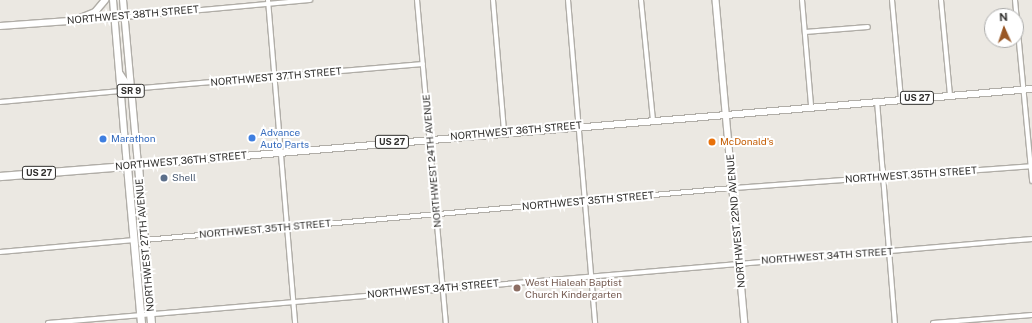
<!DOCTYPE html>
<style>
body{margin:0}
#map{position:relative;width:1032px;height:323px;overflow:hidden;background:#ebe8e2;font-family:"Public Sans",sans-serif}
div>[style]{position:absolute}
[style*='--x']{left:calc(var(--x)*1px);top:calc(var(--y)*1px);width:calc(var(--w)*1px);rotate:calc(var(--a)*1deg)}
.roads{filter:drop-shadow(1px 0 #b0ada7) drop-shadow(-1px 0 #b0ada7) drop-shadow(0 1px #b0ada7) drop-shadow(0 -1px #b0ada7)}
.minor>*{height:4px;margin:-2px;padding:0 2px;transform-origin:2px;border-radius:2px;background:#fff}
.secondary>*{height:5.5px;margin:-2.75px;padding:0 2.75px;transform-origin:2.75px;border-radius:2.75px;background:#fff}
.primary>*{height:6px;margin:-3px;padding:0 3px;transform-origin:3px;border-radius:3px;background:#fff}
.trunk>*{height:7px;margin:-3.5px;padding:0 3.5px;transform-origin:3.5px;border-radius:3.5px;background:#fff}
.dots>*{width:11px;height:11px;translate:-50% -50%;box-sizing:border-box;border:2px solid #fff;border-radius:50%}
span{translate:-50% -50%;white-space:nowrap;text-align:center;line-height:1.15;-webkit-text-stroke:4px #fff;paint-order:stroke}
.shield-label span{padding:1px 3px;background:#fff;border:1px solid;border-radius:3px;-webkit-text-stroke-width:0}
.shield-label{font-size:9px;color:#302f2d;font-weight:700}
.street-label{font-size:10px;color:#302f2d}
.shop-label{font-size:10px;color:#366cbe}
.left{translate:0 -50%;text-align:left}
.food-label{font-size:10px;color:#c56008}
.service-label{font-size:10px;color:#4e5e75}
.education-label{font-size:10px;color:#785e54}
.north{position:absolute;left:984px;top:8px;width:40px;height:40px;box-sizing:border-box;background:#fff;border:1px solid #acacab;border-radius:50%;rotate:357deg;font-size:11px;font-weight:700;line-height:16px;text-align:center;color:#302f2d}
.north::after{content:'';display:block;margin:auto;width:14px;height:18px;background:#995725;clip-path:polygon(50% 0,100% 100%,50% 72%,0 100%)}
</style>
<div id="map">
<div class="roads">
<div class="minor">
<div style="--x:268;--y:0;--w:324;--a:85.2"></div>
<div style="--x:417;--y:0;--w:324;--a:84.9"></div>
<div style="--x:493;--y:0;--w:132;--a:85.2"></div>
<div style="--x:568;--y:0;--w:324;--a:85.2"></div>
<div style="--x:641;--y:0;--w:121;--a:84.3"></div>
<div style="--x:802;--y:0;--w:106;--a:85.1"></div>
<div style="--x:892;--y:0;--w:99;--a:84.8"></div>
<div style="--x:941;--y:0;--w:95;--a:84.6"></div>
<div style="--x:1015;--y:0;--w:182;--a:84.6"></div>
<div style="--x:124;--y:17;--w:187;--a:-5.2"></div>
<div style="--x:805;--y:32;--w:63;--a:-4.5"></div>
<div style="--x:130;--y:89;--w:294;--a:-4.9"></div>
<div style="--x:877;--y:101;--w:223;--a:85.4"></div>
<div style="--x:0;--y:102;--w:121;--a:-5.2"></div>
<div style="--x:144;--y:240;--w:591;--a:-5.05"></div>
<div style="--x:733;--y:188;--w:300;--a:-4.2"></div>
<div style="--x:0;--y:252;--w:135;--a:-5.1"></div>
<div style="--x:48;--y:323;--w:988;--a:-4.88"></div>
<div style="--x:933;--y:323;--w:99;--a:-4.6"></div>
</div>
<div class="secondary">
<div style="--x:716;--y:0;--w:324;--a:84.9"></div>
</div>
<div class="primary">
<div style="--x:113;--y:0;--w:167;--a:85.2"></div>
<div style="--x:123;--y:0;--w:166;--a:84.8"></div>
<div style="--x:138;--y:165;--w:897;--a:-4.86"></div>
<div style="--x:80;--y:18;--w:16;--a:-22"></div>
<div style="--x:95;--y:12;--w:16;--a:-50"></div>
<div style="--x:0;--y:26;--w:124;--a:-4.2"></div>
<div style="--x:120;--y:74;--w:18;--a:56"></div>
</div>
<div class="trunk">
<div style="--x:127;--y:166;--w:158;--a:84.9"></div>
<div style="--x:0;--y:176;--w:138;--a:-4.6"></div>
<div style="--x:138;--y:165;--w:159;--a:85.3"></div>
</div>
</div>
<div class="dots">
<div style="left:252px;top:138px;background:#3f7fe0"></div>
<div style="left:103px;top:139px;background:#3f7fe0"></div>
<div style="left:712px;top:142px;background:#e8710a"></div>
<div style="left:164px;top:178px;background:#5c6f8a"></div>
<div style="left:517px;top:288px;background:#8d6e63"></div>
</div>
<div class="shield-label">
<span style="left:131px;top:91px">SR 9</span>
<span style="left:917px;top:98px">US 27</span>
<span style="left:392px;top:142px">US 27</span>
<span style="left:39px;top:173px">US 27</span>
</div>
<div class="street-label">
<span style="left:133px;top:15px;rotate:-5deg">NORTHWEST 38TH STREET</span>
<span style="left:276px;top:77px;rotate:-5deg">NORTHWEST 37TH STREET</span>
<span style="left:516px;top:131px;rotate:-5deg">NORTHWEST 36TH STREET</span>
<span style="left:181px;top:161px;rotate:-5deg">NORTHWEST 36TH STREET</span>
<span style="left:432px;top:161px;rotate:-95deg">NORTHWEST 24TH AVENUE</span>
<span style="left:911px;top:175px;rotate:-4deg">NORTHWEST 35TH STREET</span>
<span style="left:588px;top:201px;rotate:-5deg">NORTHWEST 35TH STREET</span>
<span style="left:736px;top:221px;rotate:-95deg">NORTHWEST 22ND AVENUE</span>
<span style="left:265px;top:229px;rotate:-5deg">NORTHWEST 35TH STREET</span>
<span style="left:145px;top:245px;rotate:-95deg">NORTHWEST 27TH AVENUE</span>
<span style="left:827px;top:256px;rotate:-4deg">NORTHWEST 34TH STREET</span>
<span style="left:433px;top:289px;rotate:-5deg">NORTHWEST 34TH STREET</span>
</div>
<div class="shop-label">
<span class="left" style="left:260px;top:138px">Advance<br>Auto Parts</span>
<span class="left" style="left:111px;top:139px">Marathon</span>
</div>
<div class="food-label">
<span class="left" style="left:720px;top:142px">McDonald's</span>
</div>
<div class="service-label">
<span class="left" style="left:172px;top:178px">Shell</span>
</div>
<div class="education-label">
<span class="left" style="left:525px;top:288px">West Hialeah Baptist<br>Church Kindergarten</span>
</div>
<div class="north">N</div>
</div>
